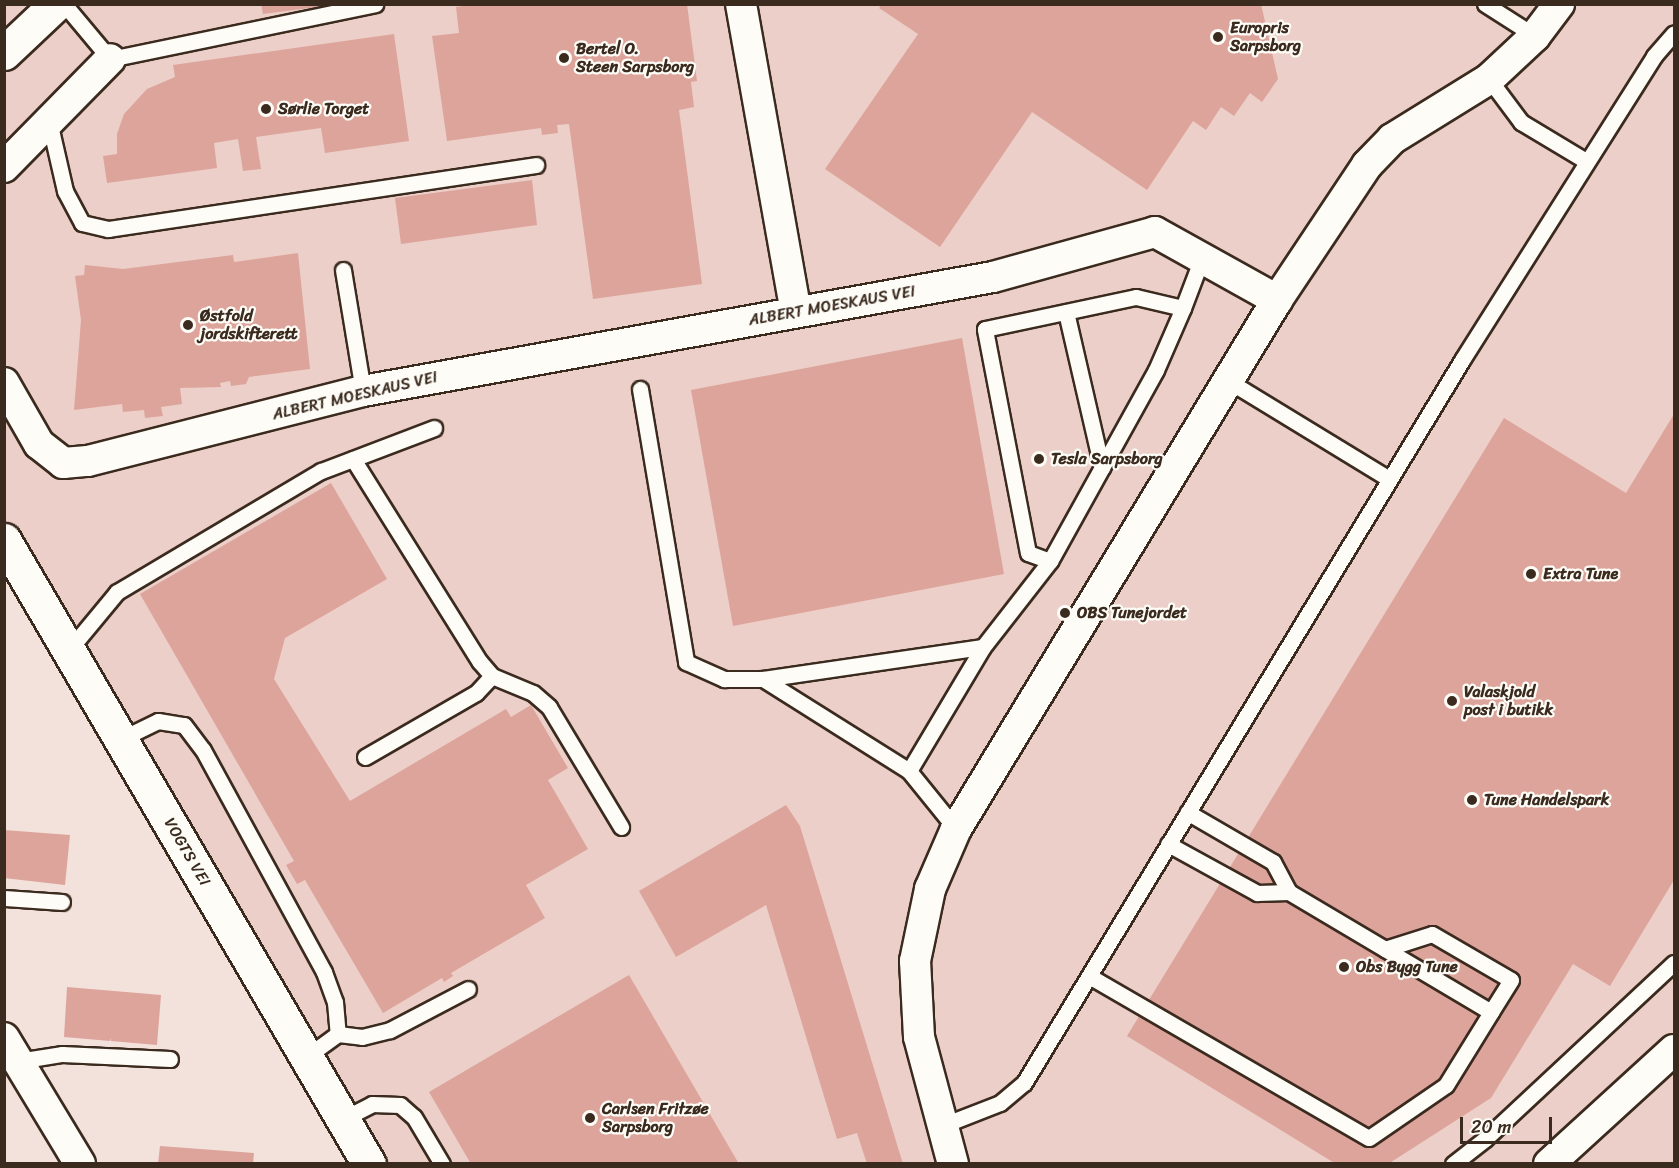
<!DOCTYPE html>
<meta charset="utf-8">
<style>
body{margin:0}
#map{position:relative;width:1679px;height:1168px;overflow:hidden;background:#f3e2db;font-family:Sriracha,sans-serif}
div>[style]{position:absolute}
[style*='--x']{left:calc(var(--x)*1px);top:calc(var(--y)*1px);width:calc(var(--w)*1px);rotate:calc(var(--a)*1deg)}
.built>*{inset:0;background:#eccfc8}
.building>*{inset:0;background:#dda49b}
.roads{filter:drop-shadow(2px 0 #3b2a1e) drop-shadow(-2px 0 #3b2a1e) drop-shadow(0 2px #3b2a1e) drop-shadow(0 -2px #3b2a1e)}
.service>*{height:15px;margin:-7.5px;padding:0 7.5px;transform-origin:7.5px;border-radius:7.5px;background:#fdfcf7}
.minor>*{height:30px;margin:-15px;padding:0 15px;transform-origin:15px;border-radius:15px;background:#fdfcf7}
.tertiary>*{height:33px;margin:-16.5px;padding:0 16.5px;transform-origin:16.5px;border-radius:16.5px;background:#fdfcf7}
.dots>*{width:16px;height:16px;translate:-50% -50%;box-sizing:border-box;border:3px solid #fdfcf7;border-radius:50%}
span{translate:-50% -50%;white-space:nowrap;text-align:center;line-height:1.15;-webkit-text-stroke:4.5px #fdfcf7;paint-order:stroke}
.poi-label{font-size:16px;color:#3b2a1e;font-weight:700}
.left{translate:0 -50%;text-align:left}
.street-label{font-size:16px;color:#3b2a1e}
.frame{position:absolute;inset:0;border:6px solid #3b2a1e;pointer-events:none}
.scale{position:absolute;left:1460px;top:1117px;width:92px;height:27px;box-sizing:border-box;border:3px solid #3b2a1e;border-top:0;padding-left:8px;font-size:18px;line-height:21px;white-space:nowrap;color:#3b2a1e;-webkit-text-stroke:4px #fdfcf7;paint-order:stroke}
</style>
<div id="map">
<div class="built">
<div style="clip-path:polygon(4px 5px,1674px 5px,1674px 1163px,368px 1163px,5px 540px)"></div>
</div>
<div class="building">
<div style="clip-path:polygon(261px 4px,325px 4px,325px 6px,263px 14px)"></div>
<div style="clip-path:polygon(476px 4px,687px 4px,697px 81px,691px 82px,694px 107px,679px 110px,702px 284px,593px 299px,569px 124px,557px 125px,558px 133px,542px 135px,541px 128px,447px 141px,432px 36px,459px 33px,456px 7px)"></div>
<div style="clip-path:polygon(882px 4px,1261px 4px,1278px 79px,1262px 102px,1250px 93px,1234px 116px,1221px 107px,1206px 130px,1193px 121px,1147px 190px,1032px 112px,940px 247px,825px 169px,918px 34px,879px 8px)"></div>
<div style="clip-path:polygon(394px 34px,409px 141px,325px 153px,321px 128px,256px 137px,261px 169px,243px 171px,238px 139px,214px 143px,217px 168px,107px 183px,103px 156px,117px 154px,117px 134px,124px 114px,147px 89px,175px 77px,173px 65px)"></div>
<div style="clip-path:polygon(532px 180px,537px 225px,401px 244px,395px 198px)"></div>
<div style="clip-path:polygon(298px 253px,310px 369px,249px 377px,246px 384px,231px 386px,230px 381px,220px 383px,221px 387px,180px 388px,182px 404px,161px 407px,163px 416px,145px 418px,144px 410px,123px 412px,122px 404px,74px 410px,81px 320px,75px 276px,84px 275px,85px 265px,123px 269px,233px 255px,234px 262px)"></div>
<div style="clip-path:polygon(962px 338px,1004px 574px,733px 626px,691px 390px)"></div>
<div style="clip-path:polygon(1674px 414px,1674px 880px,1610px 986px,1573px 964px,1491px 1098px,1388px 1164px,1336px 1164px,1127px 1036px,1504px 418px,1626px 493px)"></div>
<div style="clip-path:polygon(331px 483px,387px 579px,285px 638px,274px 679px,350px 801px,506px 709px,511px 717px,531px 705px,568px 768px,548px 780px,588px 849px,526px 885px,545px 918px,451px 973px,453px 976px,444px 982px,442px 978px,383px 1013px,305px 880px,297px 884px,286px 865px,294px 861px,140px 594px)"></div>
<div style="clip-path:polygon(786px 805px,800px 826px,903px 1164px,867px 1164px,857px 1133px,837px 1139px,766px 905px,676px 957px,639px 891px)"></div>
<div style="clip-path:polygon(4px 830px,70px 835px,65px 885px,4px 878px)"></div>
<div style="clip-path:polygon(629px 975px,739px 1164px,471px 1164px,429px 1092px)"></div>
<div style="clip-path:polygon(67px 987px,161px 995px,157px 1045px,111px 1041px,110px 1038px,110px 1041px,64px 1037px)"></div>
<div style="clip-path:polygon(160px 1146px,254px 1153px,253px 1164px,158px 1164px)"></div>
</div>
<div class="roads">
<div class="service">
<div style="--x:64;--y:4;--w:72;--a:50.1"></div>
<div style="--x:110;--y:59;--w:271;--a:-11.7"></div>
<div style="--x:1485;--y:4;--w:59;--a:32.6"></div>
<div style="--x:1489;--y:79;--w:54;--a:53.3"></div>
<div style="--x:1521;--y:122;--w:76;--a:31"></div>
<div style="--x:49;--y:121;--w:72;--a:77.1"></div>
<div style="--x:65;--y:191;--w:36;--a:62"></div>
<div style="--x:82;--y:223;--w:27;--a:13"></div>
<div style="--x:108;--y:229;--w:433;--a:-8.5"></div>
<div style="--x:343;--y:270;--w:123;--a:80.6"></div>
<div style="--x:1136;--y:297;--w:48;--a:13.2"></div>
<div style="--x:1183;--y:308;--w:68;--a:113.5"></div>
<div style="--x:1156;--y:370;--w:218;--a:119"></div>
<div style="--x:1050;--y:561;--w:23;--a:-160"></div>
<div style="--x:1028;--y:553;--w:228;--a:-100.9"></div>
<div style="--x:985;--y:329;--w:154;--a:-12"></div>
<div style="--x:1183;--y:308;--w:53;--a:-69.2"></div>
<div style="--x:1066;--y:312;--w:160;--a:77"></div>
<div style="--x:1227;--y:380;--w:190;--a:31.4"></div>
<div style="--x:640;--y:389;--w:277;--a:80.4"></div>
<div style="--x:686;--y:662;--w:42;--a:24.1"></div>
<div style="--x:724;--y:679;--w:39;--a:0"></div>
<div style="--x:763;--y:679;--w:222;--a:-8.3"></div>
<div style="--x:353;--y:459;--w:239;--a:58"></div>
<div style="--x:480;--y:662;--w:18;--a:49"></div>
<div style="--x:492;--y:676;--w:44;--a:22.5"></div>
<div style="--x:533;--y:693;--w:21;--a:41"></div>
<div style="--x:549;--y:707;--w:140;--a:59"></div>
<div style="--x:69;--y:650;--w:75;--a:-50.4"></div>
<div style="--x:117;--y:592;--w:237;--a:-30.7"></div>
<div style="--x:321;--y:471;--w:121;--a:-20.8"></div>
<div style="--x:763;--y:679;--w:173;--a:32.2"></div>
<div style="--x:121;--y:739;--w:41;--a:-25.9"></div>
<div style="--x:158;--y:721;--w:26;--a:9"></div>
<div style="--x:184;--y:725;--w:31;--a:53"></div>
<div style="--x:203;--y:750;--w:253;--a:61.4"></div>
<div style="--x:324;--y:972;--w:32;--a:70"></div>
<div style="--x:335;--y:1002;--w:32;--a:85"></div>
<div style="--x:365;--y:757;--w:128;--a:-30"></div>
<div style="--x:476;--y:693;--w:23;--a:-47"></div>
<div style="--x:956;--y:829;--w:75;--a:-129"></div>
<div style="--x:909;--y:771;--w:144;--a:-59.2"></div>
<div style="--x:983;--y:647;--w:109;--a:-52.1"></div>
<div style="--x:1168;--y:844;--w:102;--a:28.8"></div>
<div style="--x:1257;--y:893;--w:32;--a:-2"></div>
<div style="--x:4;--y:898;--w:58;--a:3.9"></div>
<div style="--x:1385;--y:949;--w:49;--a:-17.7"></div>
<div style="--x:1432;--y:934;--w:91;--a:30.2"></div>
<div style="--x:1511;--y:980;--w:38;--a:122"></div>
<div style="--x:1089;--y:976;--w:323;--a:30.1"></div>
<div style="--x:1369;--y:1138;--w:93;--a:-34.5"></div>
<div style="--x:1446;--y:1085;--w:86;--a:-58.3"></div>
<div style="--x:1491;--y:1012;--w:235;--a:-149.3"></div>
<div style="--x:1289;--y:892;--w:34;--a:-118"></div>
<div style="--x:1273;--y:862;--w:99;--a:-149.8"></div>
<div style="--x:306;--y:1057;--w:39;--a:-36"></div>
<div style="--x:338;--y:1034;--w:24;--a:7"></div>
<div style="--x:362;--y:1037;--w:29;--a:-14"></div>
<div style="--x:390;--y:1030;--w:88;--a:-27.7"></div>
<div style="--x:18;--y:1061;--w:45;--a:-9"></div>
<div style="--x:62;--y:1054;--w:108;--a:2.7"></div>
<div style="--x:343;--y:1119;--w:33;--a:-27"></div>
<div style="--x:372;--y:1104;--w:28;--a:2"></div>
<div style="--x:400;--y:1105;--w:18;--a:41"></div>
<div style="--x:414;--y:1117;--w:55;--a:59.2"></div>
<div style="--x:941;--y:1126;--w:63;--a:-21.3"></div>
<div style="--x:1000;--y:1103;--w:31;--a:-40"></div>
<div style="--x:1024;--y:1083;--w:845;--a:-58.79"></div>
<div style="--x:1462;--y:360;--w:360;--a:-57.7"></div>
<div style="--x:1654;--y:56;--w:30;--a:-49"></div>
<div style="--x:1453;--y:1164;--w:41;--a:-38"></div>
<div style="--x:1485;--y:1139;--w:258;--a:-43"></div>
</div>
<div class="minor">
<div style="--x:741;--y:4;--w:313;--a:79.9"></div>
<div style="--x:4;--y:167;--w:151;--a:-45.5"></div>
<div style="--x:4;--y:383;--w:70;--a:60.2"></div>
<div style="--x:39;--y:444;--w:31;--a:38"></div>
<div style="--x:63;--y:463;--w:25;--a:-5"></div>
<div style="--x:88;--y:461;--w:284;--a:-14.3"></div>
<div style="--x:363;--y:391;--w:640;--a:-10.26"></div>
<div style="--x:993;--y:277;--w:168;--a:-15.5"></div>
<div style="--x:1155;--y:232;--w:140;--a:29.1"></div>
<div style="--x:1277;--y:300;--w:162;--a:-56.3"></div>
<div style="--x:1367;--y:165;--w:36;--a:-46"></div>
<div style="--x:1392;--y:139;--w:114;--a:-31.7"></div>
<div style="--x:1489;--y:79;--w:63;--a:-43.1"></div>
<div style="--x:1535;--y:36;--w:40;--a:-53"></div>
<div style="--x:4;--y:1038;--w:147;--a:58.9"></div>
<div style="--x:953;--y:1164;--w:131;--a:-105"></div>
<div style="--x:919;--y:1037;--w:76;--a:-93"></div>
<div style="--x:915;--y:961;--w:74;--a:-78.2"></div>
<div style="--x:930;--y:889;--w:65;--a:-66.6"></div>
<div style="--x:956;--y:829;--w:619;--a:-58.75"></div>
<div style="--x:1549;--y:1164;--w:169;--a:-42.4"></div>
</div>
<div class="tertiary">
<div style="--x:4;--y:53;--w:71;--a:-43.3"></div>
<div style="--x:4;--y:540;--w:723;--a:59.68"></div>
</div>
</div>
<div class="dots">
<div style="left:1218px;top:37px;background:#3b2a1e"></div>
<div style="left:564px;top:58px;background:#3b2a1e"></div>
<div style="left:266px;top:109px;background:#3b2a1e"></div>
<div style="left:188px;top:325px;background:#3b2a1e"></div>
<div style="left:1039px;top:459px;background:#3b2a1e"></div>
<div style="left:1531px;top:574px;background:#3b2a1e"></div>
<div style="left:1065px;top:613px;background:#3b2a1e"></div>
<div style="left:1452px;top:701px;background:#3b2a1e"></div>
<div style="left:1472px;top:800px;background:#3b2a1e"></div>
<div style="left:1344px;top:967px;background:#3b2a1e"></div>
<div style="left:590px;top:1118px;background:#3b2a1e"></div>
</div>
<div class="poi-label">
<span class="left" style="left:1230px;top:37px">Europris<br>Sarpsborg</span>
<span class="left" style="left:576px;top:58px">Bertel O.<br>Steen Sarpsborg</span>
<span class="left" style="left:278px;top:109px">Sørlie Torget</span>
<span class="left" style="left:200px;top:325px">Østfold<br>jordskifterett</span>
<span class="left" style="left:1051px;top:459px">Tesla Sarpsborg</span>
<span class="left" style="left:1543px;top:574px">Extra Tune</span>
<span class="left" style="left:1077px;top:613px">OBS Tunejordet</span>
<span class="left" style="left:1464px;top:701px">Valaskjold<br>post i butikk</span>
<span class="left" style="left:1484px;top:800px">Tune Handelspark</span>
<span class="left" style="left:1356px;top:967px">Obs Bygg Tune</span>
<span class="left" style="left:602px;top:1118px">Carlsen Fritzøe<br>Sarpsborg</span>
</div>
<div class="street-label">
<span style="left:832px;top:306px;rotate:-10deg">ALBERT MOESKAUS VEI</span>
<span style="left:355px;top:396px;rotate:-13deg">ALBERT MOESKAUS VEI</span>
<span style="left:187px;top:852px;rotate:60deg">VOGTS VEI</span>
</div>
<div class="frame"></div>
<div class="scale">20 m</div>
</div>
